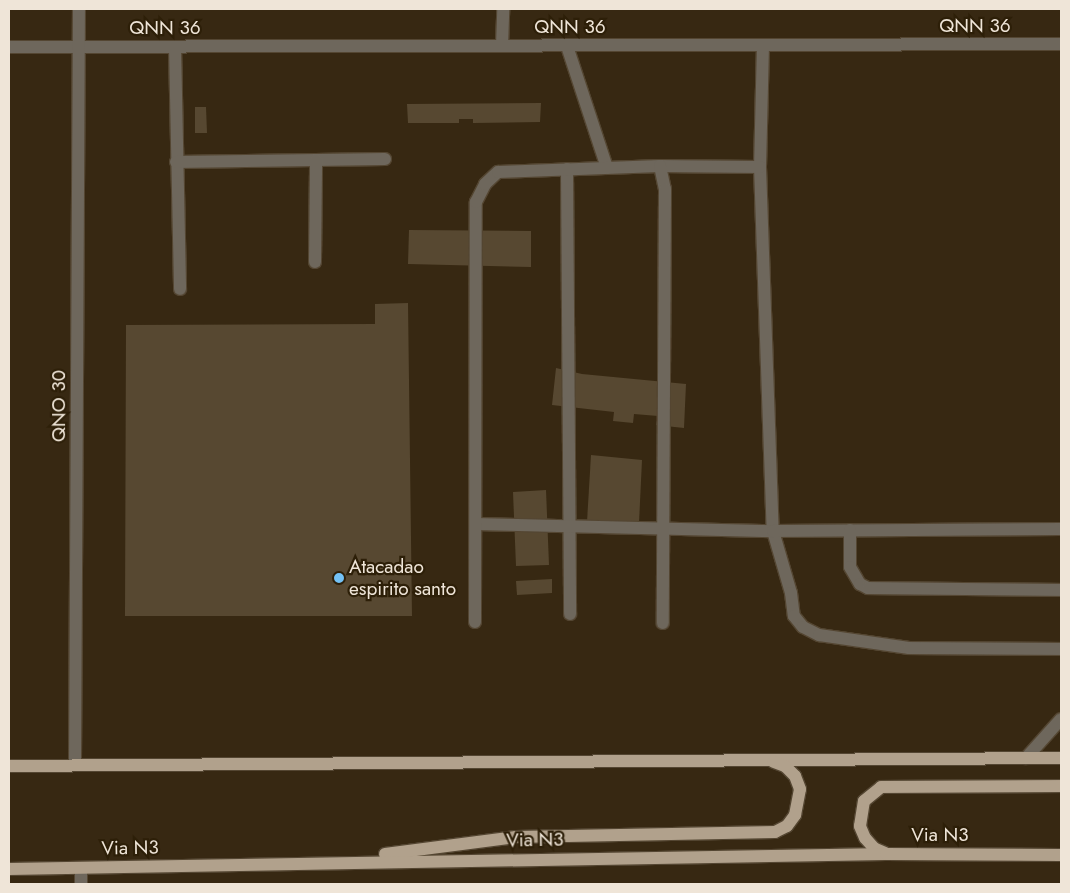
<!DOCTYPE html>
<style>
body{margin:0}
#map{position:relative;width:1070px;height:893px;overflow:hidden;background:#372812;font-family:Jost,sans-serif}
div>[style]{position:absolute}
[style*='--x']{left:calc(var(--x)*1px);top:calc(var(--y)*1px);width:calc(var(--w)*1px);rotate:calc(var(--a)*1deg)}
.building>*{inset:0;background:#574831}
.roads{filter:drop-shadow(1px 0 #544632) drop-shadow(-1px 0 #544632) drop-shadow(0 1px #544632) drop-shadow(0 -1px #544632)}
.service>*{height:12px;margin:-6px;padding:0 6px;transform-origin:6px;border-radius:6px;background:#6e675c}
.minor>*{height:12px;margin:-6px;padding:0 6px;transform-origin:6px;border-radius:6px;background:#6e675c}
.primary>*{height:12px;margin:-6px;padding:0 6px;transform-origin:6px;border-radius:6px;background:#b1a18c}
.dots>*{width:14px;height:14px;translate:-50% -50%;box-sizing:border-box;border:2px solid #2d1f08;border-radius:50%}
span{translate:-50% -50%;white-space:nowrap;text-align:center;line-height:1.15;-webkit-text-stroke:4.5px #2d1f08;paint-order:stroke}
.street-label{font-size:19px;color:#efe5d8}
.poi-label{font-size:19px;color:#efe5d8}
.left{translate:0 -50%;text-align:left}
.frame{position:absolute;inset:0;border:10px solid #efe5d8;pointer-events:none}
</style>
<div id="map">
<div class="building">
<div style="clip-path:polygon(541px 103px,540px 122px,473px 123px,473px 119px,459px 119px,459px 123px,408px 123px,407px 104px)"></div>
<div style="clip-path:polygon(195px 107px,206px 107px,207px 133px,195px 133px)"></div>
<div style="clip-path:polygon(409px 230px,531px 231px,531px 267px,408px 264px)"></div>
<div style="clip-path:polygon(408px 303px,412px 616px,125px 616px,126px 325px,375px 324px,375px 304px)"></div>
<div style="clip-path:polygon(556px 368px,582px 374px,686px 384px,684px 428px,656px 425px,658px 416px,634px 414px,633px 423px,613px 421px,614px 412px,552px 405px)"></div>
<div style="clip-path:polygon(591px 455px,642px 460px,639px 523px,587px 522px)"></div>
<div style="clip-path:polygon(546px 490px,549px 565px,516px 566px,513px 492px)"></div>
<div style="clip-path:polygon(552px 579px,552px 593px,517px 595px,516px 581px)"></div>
</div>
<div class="roads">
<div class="service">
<div style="--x:763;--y:45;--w:122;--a:91.4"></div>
<div style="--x:760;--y:167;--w:364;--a:88"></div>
<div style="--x:773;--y:531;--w:65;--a:73.8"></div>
<div style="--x:791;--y:593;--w:23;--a:83"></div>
<div style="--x:794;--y:616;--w:14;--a:51"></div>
<div style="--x:803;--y:627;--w:18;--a:27"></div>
<div style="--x:819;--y:635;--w:91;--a:8.2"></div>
<div style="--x:909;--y:648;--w:152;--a:0.4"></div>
<div style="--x:567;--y:46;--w:128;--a:71.8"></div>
<div style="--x:175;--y:47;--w:242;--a:88.8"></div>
<div style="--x:176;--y:162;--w:209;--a:-0.8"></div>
<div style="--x:660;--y:166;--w:100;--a:0.6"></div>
<div style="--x:567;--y:169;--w:445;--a:89.6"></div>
<div style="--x:315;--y:262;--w:102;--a:-89.4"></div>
<div style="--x:476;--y:524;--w:297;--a:1.4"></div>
<div style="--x:773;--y:531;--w:288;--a:-0.4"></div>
<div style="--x:850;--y:530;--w:37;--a:90"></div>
<div style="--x:850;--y:567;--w:20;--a:60"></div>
<div style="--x:860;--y:584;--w:9;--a:27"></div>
<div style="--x:868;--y:588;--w:193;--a:0.6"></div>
<div style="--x:475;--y:622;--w:420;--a:-89.9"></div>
<div style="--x:476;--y:202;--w:20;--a:-63"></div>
<div style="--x:485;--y:184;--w:18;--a:-43"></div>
<div style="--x:498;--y:172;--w:162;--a:-2.1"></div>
<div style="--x:660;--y:166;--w:24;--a:78"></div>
<div style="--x:665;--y:189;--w:434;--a:90.3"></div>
<div style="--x:1026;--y:758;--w:52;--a:-48.1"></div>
</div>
<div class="minor">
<div style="--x:502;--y:46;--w:37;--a:-88"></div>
<div style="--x:9;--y:47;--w:1052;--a:-0.16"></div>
<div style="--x:75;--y:764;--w:755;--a:-89.7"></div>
<div style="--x:81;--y:868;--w:16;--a:90"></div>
</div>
<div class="primary">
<div style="--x:9;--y:766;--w:1052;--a:-0.44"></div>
<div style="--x:885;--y:853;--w:12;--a:-156"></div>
<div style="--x:874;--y:848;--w:13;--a:-132"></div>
<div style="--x:865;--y:838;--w:13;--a:-113"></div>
<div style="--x:860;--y:826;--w:25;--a:-81"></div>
<div style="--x:864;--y:801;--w:22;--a:-39"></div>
<div style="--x:881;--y:787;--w:180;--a:-0.3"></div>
<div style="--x:385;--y:854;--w:132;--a:-7.4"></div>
<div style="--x:516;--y:837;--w:259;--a:-1.1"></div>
<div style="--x:775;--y:832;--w:13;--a:-27"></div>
<div style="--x:787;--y:826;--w:14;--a:-54"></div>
<div style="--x:795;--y:815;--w:26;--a:-79"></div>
<div style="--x:800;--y:789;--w:14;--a:-111"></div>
<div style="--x:795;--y:776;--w:14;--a:-135"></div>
<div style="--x:785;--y:766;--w:12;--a:-160"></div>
<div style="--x:9;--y:869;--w:877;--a:-0.98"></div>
<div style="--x:886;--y:854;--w:175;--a:0.3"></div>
</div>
</div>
<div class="dots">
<div style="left:339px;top:578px;background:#73c1f5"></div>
</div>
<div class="street-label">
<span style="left:975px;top:26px">QNN 36</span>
<span style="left:570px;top:27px">QNN 36</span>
<span style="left:165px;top:28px">QNN 36</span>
<span style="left:59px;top:406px;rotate:-90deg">QNO 30</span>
<span style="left:940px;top:835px">Via N3</span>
<span style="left:535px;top:840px;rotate:-1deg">Via N3</span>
<span style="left:130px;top:848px;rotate:-1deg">Via N3</span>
</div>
<div class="poi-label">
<span class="left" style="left:349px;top:578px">Atacadao<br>espirito santo</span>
</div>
<div class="frame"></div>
</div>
